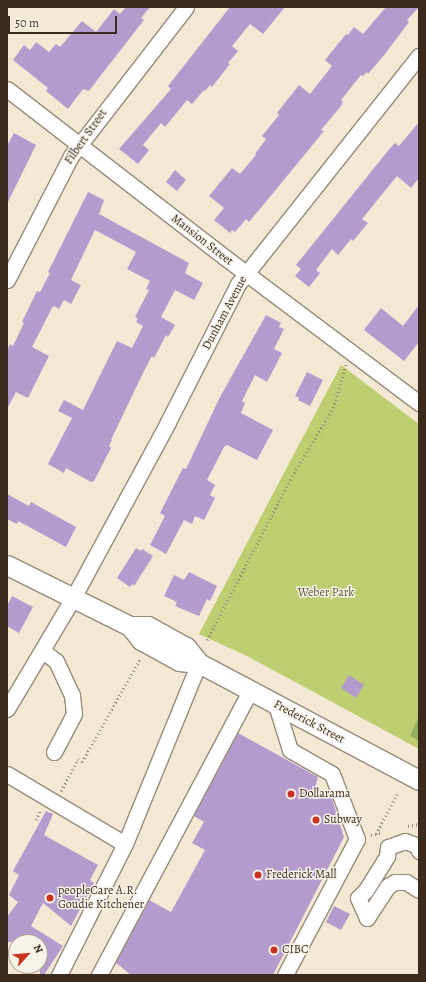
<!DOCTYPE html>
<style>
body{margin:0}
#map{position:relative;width:426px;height:982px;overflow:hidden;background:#f3e8d3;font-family:Alegreya,serif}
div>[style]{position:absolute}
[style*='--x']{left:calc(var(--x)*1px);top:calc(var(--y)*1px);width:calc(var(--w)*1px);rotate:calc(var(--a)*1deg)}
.green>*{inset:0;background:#bdcd6f}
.forest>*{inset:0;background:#96b062}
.building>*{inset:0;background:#b49bce}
.path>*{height:2.5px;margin-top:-1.25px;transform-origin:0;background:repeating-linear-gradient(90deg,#978978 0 1px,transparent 0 4px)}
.roads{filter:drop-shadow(1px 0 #978978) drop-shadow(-1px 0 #978978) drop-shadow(0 1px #978978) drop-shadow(0 -1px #978978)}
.minor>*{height:15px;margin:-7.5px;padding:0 7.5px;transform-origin:7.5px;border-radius:7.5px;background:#fff}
.major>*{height:19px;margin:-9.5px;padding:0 9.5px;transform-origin:9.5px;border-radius:9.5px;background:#fff}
.dots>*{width:11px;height:11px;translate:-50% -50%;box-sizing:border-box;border:2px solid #f7f3e8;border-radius:50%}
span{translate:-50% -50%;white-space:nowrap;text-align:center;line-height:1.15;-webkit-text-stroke:3px #f7f3e8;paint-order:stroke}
.street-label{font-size:12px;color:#3b2a1e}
.park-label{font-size:12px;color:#5c5332}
.poi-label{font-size:12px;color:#3b2a1e}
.left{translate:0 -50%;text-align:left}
.frame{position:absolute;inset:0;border:8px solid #3b2a1e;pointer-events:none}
.north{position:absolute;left:8px;top:934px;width:40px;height:40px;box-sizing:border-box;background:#f7f3e8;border:1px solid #aca397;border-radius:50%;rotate:63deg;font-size:11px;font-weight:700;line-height:16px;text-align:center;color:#3b2a1e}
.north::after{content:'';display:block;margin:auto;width:14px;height:18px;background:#c8321e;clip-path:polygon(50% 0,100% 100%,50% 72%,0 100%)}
.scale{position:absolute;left:8px;top:16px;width:109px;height:18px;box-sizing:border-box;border:2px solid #3b2a1e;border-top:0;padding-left:5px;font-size:12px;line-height:14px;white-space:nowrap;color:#3b2a1e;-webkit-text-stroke:3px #f7f3e8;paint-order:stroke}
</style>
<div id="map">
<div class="green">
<div style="clip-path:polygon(341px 365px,419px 424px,419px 749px,247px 656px,199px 634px)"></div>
</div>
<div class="forest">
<div style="clip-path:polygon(419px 716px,419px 741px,410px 736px)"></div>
</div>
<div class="building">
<div style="clip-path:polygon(126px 7px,150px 7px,141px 18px,144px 20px,98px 79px,89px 91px,83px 89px,68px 109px,46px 91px,48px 88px,13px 60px,24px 45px,30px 50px,36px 42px,49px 52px,56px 44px,60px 47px,82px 21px,96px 32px,114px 9px,120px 14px)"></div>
<div style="clip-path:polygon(230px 7px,285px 7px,263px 34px,250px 24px,232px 46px,238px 51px,228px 63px,230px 64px,212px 87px,210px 85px,205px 91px,204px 90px,192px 104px,187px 100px,165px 127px,161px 123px,143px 145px,149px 150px,138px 164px,119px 149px,171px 89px,168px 86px)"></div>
<div style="clip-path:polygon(386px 7px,419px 7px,407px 20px,409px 22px,385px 54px,368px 74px,367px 72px,363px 76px,361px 75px,341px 100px,343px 102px,341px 106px,321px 130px,324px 131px,269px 198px,249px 222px,246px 219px,235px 232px,232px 230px,230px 233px,214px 220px,224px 208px,209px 196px,232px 168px,240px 174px,256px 155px,255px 154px,266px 139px,262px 136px,279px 115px,277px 113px,299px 85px,310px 94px,332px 66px,325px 60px,346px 34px,348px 35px,354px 27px,363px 34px)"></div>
<div style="clip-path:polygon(419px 122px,419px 178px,411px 188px,397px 176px,362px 219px,368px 223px,353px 241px,351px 239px,338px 255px,332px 249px,316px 270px,320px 273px,309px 287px,295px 276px,301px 269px,296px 265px,391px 147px,395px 143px,399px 146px)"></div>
<div style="clip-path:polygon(14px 133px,36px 145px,7px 204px,7px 146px)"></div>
<div style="clip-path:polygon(175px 170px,186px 180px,177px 191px,166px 182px)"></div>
<div style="clip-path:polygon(88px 192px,104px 200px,99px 214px,189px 263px,185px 273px,203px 283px,194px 300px,175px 290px,161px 317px,175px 325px,168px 337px,166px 335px,154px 358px,152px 356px,144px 371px,111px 440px,112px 440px,109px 446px,111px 448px,94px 481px,91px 482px,66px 468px,64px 473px,48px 464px,72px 418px,58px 411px,64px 400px,83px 410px,117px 341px,132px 348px,143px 326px,136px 322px,138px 319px,135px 317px,149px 290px,146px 289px,150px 281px,127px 269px,136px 252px,95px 230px,71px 280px,81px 285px,71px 304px,64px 300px,59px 309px,54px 306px,52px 308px,32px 347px,49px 356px,28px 398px,16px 392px,7px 409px,7px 351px,10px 344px,13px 346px,24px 323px,22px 322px,37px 291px,40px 292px,50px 273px,48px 272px)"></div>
<div style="clip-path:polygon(419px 305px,419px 342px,404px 361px,364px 330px,381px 308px,403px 326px)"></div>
<div style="clip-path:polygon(266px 315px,281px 323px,279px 327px,284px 329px,274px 349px,282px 353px,267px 382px,255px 375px,242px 401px,245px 403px,241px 413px,273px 430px,257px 460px,227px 445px,224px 447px,207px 480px,215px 485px,210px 495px,215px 498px,204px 520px,195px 516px,192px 524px,184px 520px,166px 554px,150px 545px,165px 516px,160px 513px,183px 468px,186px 469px,220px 397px)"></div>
<div style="clip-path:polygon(307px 372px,323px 380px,310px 406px,298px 400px,299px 398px,295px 396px)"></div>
<div style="clip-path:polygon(7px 494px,29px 506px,31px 502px,76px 527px,66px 547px,18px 521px,17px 524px,7px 519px)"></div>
<div style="clip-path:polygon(136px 548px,141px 551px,142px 549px,153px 556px,134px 586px,132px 584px,130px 587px,117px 578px)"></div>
<div style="clip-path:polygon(189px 572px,217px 586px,210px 601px,207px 599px,199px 616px,175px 606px,177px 602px,164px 596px,174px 575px,184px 580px)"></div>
<div style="clip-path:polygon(12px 596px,33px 607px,19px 633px,7px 626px,7px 606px)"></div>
<div style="clip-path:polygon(349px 675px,364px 685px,356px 698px,341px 688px)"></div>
<div style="clip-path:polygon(238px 733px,318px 777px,315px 788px,331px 796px,344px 837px,273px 975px,131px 975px,116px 963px,149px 900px,171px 912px,205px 850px,192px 843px,204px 822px,194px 816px)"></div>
<div style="clip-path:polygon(46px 811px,53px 814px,44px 835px,98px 865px,90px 880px,94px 883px,71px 926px,43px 903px,31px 926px,63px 946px,44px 975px,40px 975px,40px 942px,7px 942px,7px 917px,18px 902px,9px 895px,19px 875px,13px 871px)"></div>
<div style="clip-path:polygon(334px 906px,350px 914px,341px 930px,326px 922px)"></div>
</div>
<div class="path">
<div style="--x:207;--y:640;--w:180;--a:-62.6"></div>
<div style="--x:290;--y:480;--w:84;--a:-59.2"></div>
<div style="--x:333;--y:408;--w:46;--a:-73.5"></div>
<div style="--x:61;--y:791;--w:36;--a:-62"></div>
<div style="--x:78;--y:759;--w:5;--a:37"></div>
<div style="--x:82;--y:762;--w:120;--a:-60.7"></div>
<div style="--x:36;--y:820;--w:11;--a:-68"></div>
<div style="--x:408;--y:826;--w:11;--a:-10"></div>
<div style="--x:376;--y:834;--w:45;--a:-62.3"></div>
<div style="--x:371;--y:835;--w:12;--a:-14"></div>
</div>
<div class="roads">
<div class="minor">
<div style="--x:7;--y:89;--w:278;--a:37.7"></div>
<div style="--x:227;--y:259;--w:240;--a:36.9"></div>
<div style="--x:7;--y:280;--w:140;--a:-62.7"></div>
<div style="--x:71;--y:156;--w:188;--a:-52.3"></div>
<div style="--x:43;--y:651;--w:16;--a:38"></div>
<div style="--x:56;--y:661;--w:38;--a:65"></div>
<div style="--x:72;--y:695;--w:19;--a:84"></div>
<div style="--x:74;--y:714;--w:43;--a:117.8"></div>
<div style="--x:276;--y:705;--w:47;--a:72.7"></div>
<div style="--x:290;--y:750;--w:48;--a:29.7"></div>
<div style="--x:332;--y:774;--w:70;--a:69"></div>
<div style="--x:357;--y:839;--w:154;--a:117.9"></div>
<div style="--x:7;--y:709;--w:129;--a:-59.3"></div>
<div style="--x:73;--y:598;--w:200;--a:-61.6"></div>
<div style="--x:168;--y:422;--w:155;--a:-63.1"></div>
<div style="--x:238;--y:284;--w:291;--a:-51.6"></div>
<div style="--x:7;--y:774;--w:137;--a:30.7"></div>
<div style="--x:367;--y:918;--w:22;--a:-114"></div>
<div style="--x:358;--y:898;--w:11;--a:-45"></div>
<div style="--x:366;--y:890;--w:40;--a:-58"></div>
<div style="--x:387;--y:856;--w:9;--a:-84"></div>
<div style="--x:388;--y:847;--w:18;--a:-19"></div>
<div style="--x:405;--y:841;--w:14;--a:21"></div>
<div style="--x:418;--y:846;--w:5;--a:79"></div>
<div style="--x:367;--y:918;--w:38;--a:-57"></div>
<div style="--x:388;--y:886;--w:8;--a:-30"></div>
<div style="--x:395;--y:882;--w:11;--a:0"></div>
<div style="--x:406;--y:882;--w:15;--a:32"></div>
<div style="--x:59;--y:975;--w:147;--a:-63.3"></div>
<div style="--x:125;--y:844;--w:196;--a:-67.8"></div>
<div style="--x:99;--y:975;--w:322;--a:-62"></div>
</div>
<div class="major">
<div style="--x:7;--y:565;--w:137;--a:26.4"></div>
<div style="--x:130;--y:626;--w:18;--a:52"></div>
<div style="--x:141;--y:640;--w:43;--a:28.9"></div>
<div style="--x:179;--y:661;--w:20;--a:6"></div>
<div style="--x:199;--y:663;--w:249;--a:28"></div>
<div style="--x:130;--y:626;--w:18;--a:0"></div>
<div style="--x:148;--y:626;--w:18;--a:29"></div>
<div style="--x:164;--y:635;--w:25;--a:29"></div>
<div style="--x:186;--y:647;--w:21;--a:51"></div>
</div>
</div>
<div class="dots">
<div style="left:291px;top:794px;background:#c8321e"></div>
<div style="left:316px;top:820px;background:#c8321e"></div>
<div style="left:258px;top:875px;background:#c8321e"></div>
<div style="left:50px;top:898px;background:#c8321e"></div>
<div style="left:274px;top:950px;background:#c8321e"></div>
</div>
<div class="street-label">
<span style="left:86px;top:137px;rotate:-55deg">Filbert Street</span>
<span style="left:202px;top:240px;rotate:38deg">Mansion Street</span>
<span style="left:225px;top:313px;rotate:-62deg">Dunham Avenue</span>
<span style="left:309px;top:722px;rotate:28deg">Frederick Street</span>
</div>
<div class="park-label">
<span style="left:326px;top:593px">Weber Park</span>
</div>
<div class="poi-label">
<span class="left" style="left:299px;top:794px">Dollarama</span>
<span class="left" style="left:324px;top:820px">Subway</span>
<span class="left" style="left:266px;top:875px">Frederick Mall</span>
<span class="left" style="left:58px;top:898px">peopleCare A.R.<br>Goudie Kitchener</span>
<span class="left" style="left:282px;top:950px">CIBC</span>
</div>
<div class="frame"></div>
<div class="north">N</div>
<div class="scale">50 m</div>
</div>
